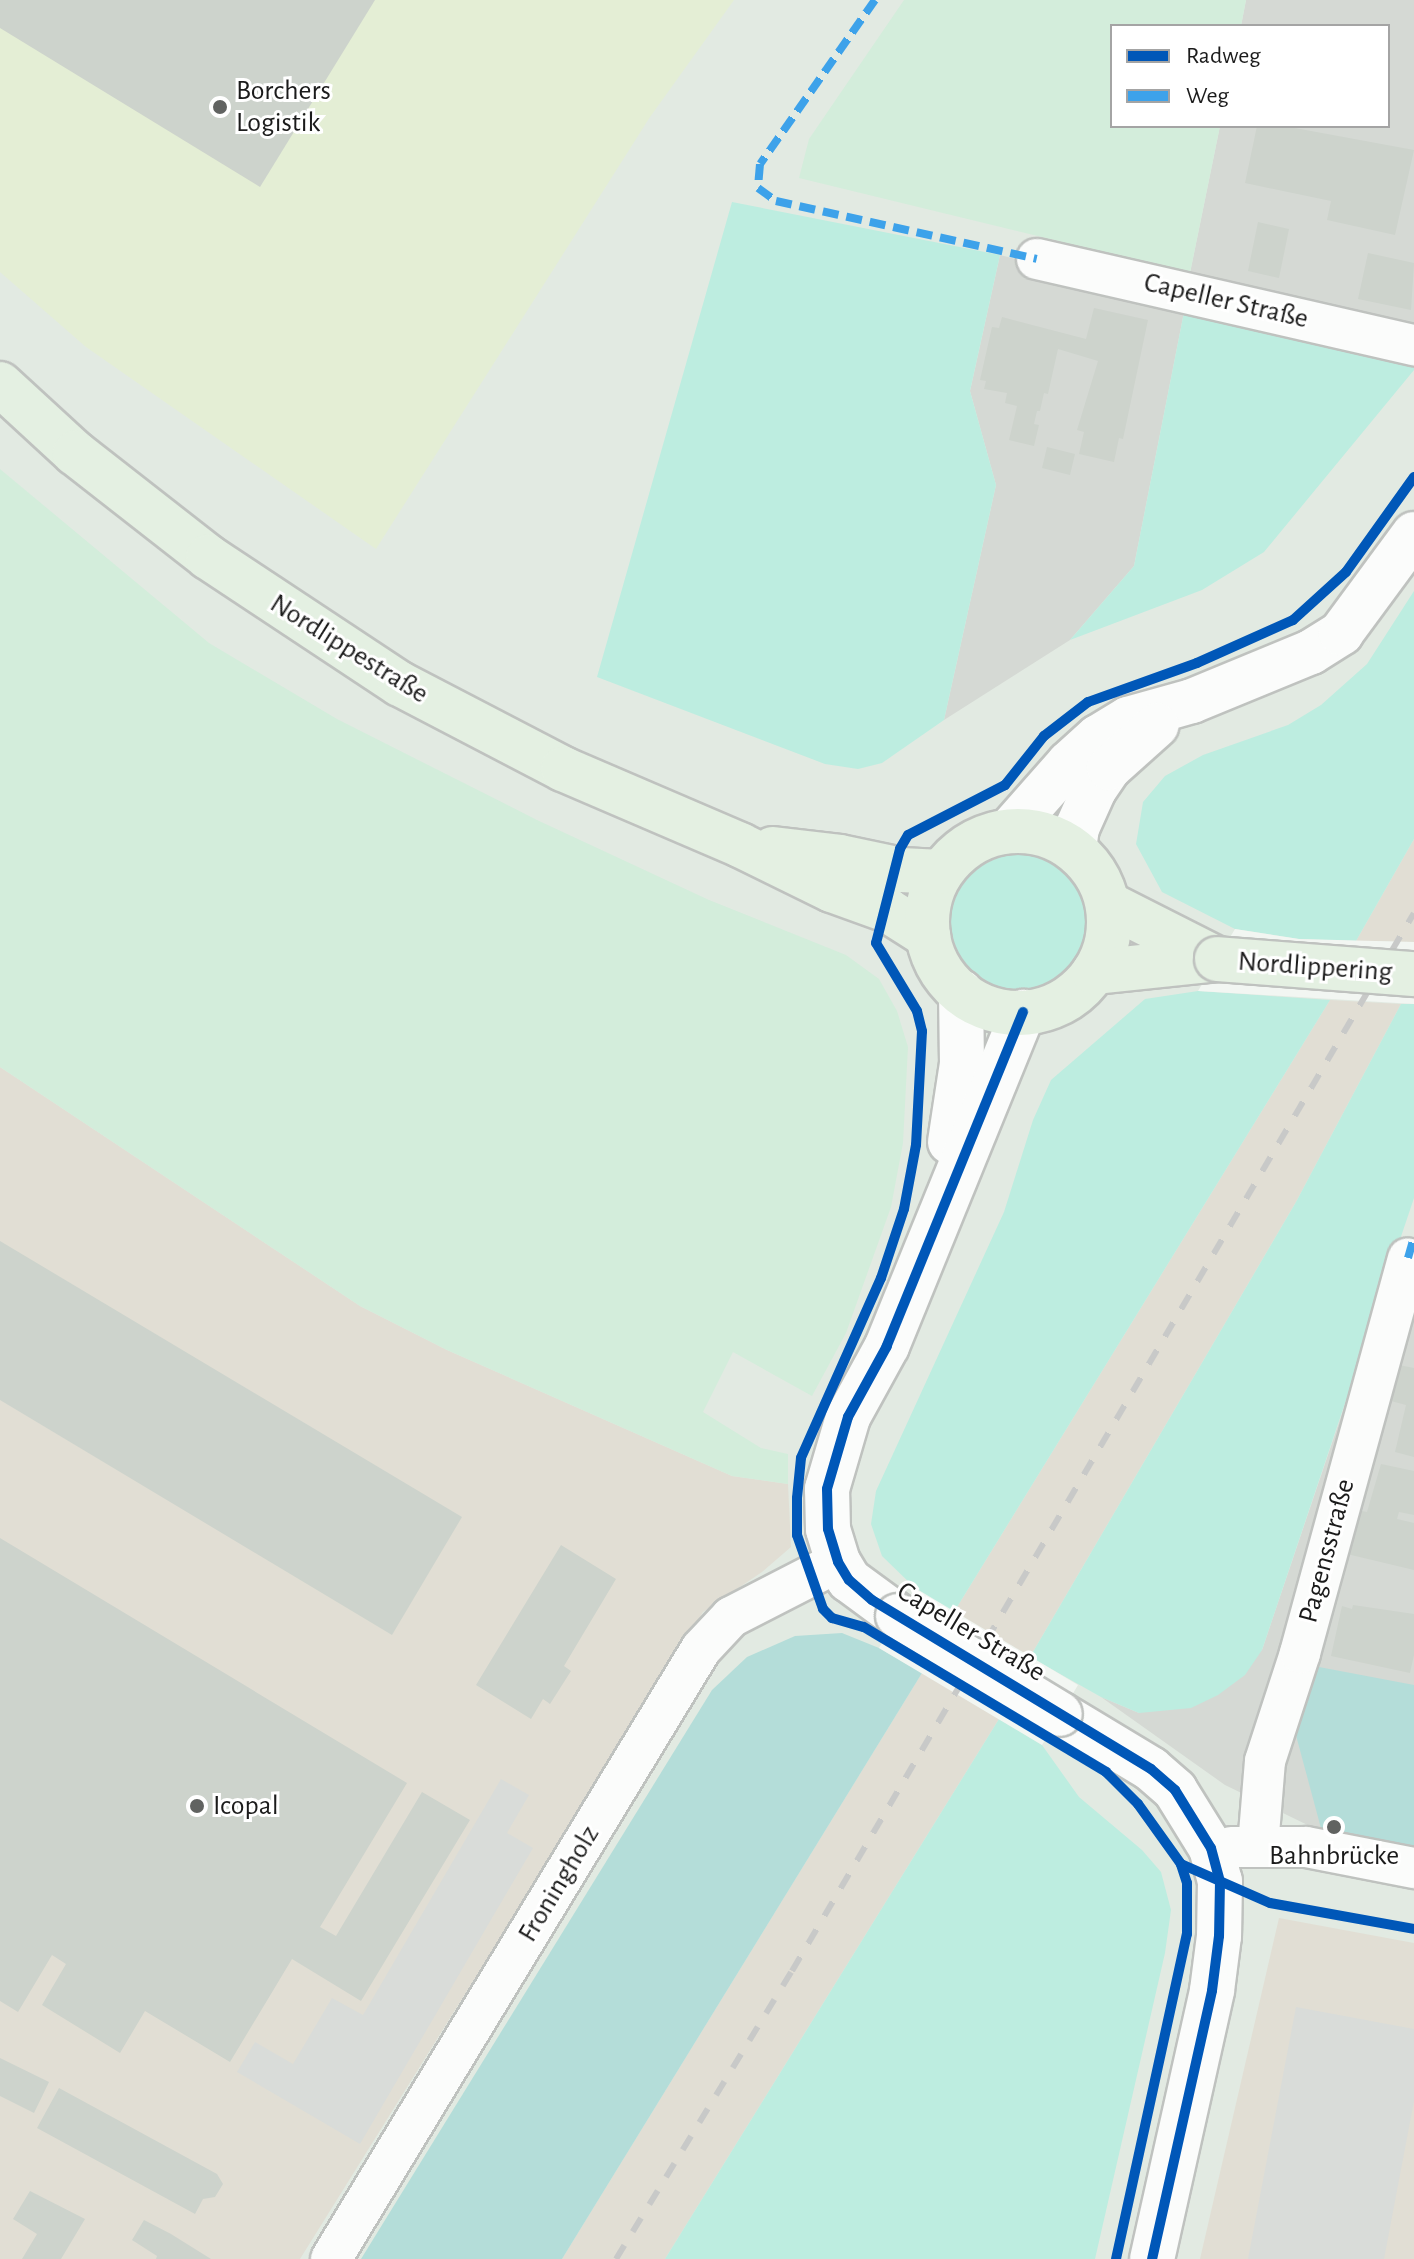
<!DOCTYPE html>
<meta charset="utf-8">
<style>
body{margin:0}
#map{position:relative;width:1414px;height:2259px;overflow:hidden;background:#e2eae2;font-family:"Alegreya Sans",sans-serif}
div>[style]{position:absolute}
[style*='--x']{left:calc(var(--x)*1px);top:calc(var(--y)*1px);width:calc(var(--w)*1px);rotate:calc(var(--a)*1deg)}
.residential>*{inset:0;background:#d5d9d4}
.commercial>*{inset:0;background:#e4eed5}
.industrial>*{inset:0;background:#e1ded4}
.farmland>*{inset:0;background:#d3eddb}
.grass>*{inset:0;background:#bdede0}
.round{border-radius:50%}
.forest>*{inset:0;background:#b4ddd9}
.parking>*{inset:0;background:#d9dcd9}
.pier>*{inset:0;background:#f2f6f2}
.building>*{inset:0;background:#cdd3cc}
.roads{filter:drop-shadow(2px 0 #bfc2bf) drop-shadow(-2px 0 #bfc2bf) drop-shadow(0 2px #bfc2bf) drop-shadow(0 -2px #bfc2bf)}
.minor>*{height:40px;margin:-20px;padding:0 20px;transform-origin:20px;border-radius:20px;background:#fbfcfb}
.tertiary>*{height:44px;margin:-22px;padding:0 22px;transform-origin:22px;border-radius:22px;background:#fbfcfb}
.primary>*{height:44px;margin:-22px;padding:0 22px;transform-origin:22px;border-radius:22px;background:#e4f0e2}
.primary>.ring{margin:-22px;padding:0;box-sizing:content-box;background:none;border:44px solid #e4f0e2;border-radius:50%}
.rail>*{height:6px;margin-top:-3px;transform-origin:0;background:repeating-linear-gradient(90deg,#c8c9c8 0 16px,transparent 0 32px)}
.bridges{filter:drop-shadow(2px 0 #bfc2bf) drop-shadow(-2px 0 #bfc2bf) drop-shadow(0 2px #bfc2bf) drop-shadow(0 -2px #bfc2bf)}
.tertiary-bridge>*{height:44px;margin:-22px;padding:0 22px;transform-origin:22px;border-radius:22px;background:#fbfcfb}
.primary-bridge>*{height:44px;margin:-22px;padding:0 22px;transform-origin:22px;border-radius:22px;background:#e4f0e2}
.quiet>*{height:8px;margin-top:-4px;transform-origin:0;background:repeating-linear-gradient(90deg,#3da2ea 0 16px,transparent 0 24px)}
.cycleway>*{height:10px;margin:-5px;padding:0 5px;transform-origin:5px;border-radius:5px;background:#0057b8}
.dots>*{width:22px;height:22px;translate:-50% -50%;box-sizing:border-box;border:4px solid #fff;border-radius:50%}
span{translate:-50% -50%;white-space:nowrap;text-align:center;line-height:1.15;-webkit-text-stroke:6px #fff;paint-order:stroke}
.poi-label{font-size:28px;color:#1b1b1b}
.left{translate:0 -50%;text-align:left}
.street-label{font-size:28px;color:#1b1b1b}
.legend{position:absolute;left:1110px;top:24px;width:280px;height:104px;box-sizing:border-box;background:#fff;border:2px solid #a4a4a4;margin:0;padding:10px 14px;list-style:none;font-size:24px;color:#1b1b1b}
.legend li{display:flex;align-items:center;gap:16px;height:40px}
.legend b{width:40px;border:2px solid #a4a4a4}
</style>
<div id="map">
<div class="residential">
<div style="clip-path:polygon(1246px 0,1414px 0,1414px 329px,1190px 273px,1220px 126px,1388px 126px,1388px 26px,1241px 26px)"></div>
<div style="clip-path:polygon(1000px 255px,1186px 302px,1134px 566px,1070px 640px,944px 720px,996px 485px,970px 391px)"></div>
<div style="clip-path:polygon(1401px 1239px,1414px 1243px,1414px 1848px,1322px 1832px,1225px 1785px,1101px 1697px,1139px 1713px,1262px 1650px)"></div>
</div>
<div class="commercial">
<div style="clip-path:polygon(0 0,734px 0,650px 117px,376px 549px,86px 347px,0 272px)"></div>
</div>
<div class="industrial">
<div style="clip-path:polygon(1414px 839px,1414px 942px,1356px 941px)"></div>
<div style="clip-path:polygon(1330px 1000px,1401px 1004px,1296px 1202px,1030px 1657px,954px 1612px)"></div>
<div style="clip-path:polygon(0 1067px,360px 1306px,447px 1350px,732px 1476px,788px 1484px,791px 1547px,762px 1572px,703px 1612px,300px 2259px,0 2259px)"></div>
<div style="clip-path:polygon(922px 1673px,999px 1719px,665px 2259px,562px 2259px)"></div>
<div style="clip-path:polygon(1279px 1918px,1414px 1943px,1414px 2259px,1200px 2259px)"></div>
</div>
<div class="farmland">
<div style="clip-path:polygon(904px 0,1246px 0,1241px 26px,1112px 26px,1112px 126px,1220px 126px,1190px 273px,799px 178px,809px 139px)"></div>
<div style="clip-path:polygon(0 469px,209px 643px,337px 719px,537px 820px,709px 900px,846px 955px,879px 979px,897px 1011px,908px 1047px,903px 1143px,891px 1207px,846px 1333px,812px 1396px,733px 1352px,703px 1412px,761px 1448px,788px 1454px,788px 1484px,732px 1476px,447px 1350px,360px 1306px,0 1067px)"></div>
</div>
<div class="grass">
<div style="clip-path:polygon(732px 202px,1000px 255px,970px 391px,996px 485px,944px 720px,882px 763px,858px 769px,825px 764px,597px 677px)"></div>
<div style="clip-path:polygon(1186px 302px,1414px 357px,1414px 370px,1264px 552px,1202px 590px,1070px 640px,1134px 566px)"></div>
<div style="clip-path:polygon(1414px 591px,1414px 839px,1356px 941px,1299px 939px,1235px 929px,1162px 892px,1136px 844px,1143px 802px,1165px 776px,1203px 755px,1288px 725px,1321px 705px,1367px 664px)"></div>
<div class="round" style="left:950px;top:854px;width:142px;height:142px"></div>
<div style="clip-path:polygon(1198px 991px,1330px 1000px,954px 1612px,915px 1588px,882px 1556px,871px 1524px,876px 1491px,1004px 1212px,1033px 1120px,1051px 1080px,1145px 999px)"></div>
<div style="clip-path:polygon(1401px 1004px,1414px 1004px,1414px 1198px,1262px 1650px,1245px 1675px,1218px 1695px,1191px 1708px,1139px 1713px,1101px 1697px,1030px 1657px,1296px 1202px)"></div>
<div style="clip-path:polygon(999px 1719px,1042px 1745px,1079px 1797px,1142px 1850px,1161px 1872px,1171px 1910px,1165px 1953px,1095px 2259px,665px 2259px)"></div>
</div>
<div class="forest">
<div style="clip-path:polygon(842px 1633px,879px 1648px,922px 1673px,562px 2259px,361px 2259px,712px 1690px,747px 1657px,795px 1636px)"></div>
<div style="clip-path:polygon(1319px 1667px,1414px 1685px,1414px 1848px,1322px 1832px,1290px 1713px)"></div>
</div>
<div class="parking">
<div style="clip-path:polygon(501px 1779px,529px 1795px,507px 1833px,533px 1848px,360px 2144px,237px 2072px,255px 2042px,293px 2064px,332px 1998px,363px 2015px)"></div>
<div style="clip-path:polygon(1296px 2007px,1414px 2029px,1414px 2101px,1384px 2259px,1248px 2259px)"></div>
</div>
<div class="pier">
<div style="clip-path:polygon(1235px 929px,1299px 939px,1414px 942px,1414px 1004px,1198px 991px)"></div>
<div style="clip-path:polygon(915px 1588px,1078px 1685px,1042px 1745px,879px 1648px)"></div>
</div>
<div class="building">
<div style="clip-path:polygon(0 0,375px 0,260px 187px,0 28px)"></div>
<div style="clip-path:polygon(1257px 126px,1284px 126px,1414px 150px,1395px 235px,1327px 220px,1331px 201px,1245px 183px)"></div>
<div style="clip-path:polygon(1258px 222px,1289px 229px,1279px 278px,1248px 271px)"></div>
<div style="clip-path:polygon(1368px 253px,1414px 263px,1411px 310px,1358px 299px)"></div>
<div style="clip-path:polygon(1094px 308px,1148px 320px,1123px 439px,1119px 438px,1114px 462px,1079px 454px,1084px 432px,1077px 430px,1098px 361px,1058px 349px,1048px 394px,1044px 393px,1040px 411px,1037px 411px,1034px 424px,1039px 425px,1034px 446px,1009px 440px,1017px 406px,1005px 403px,1007px 393px,984px 389px,986px 381px,980px 380px,992px 327px,999px 328px,1002px 317px,1086px 339px)"></div>
<div style="clip-path:polygon(1047px 447px,1075px 454px,1070px 475px,1042px 468px)"></div>
<div style="clip-path:polygon(0 1241px,462px 1517px,392px 1635px,0 1400px)"></div>
<div style="clip-path:polygon(1399px 1365px,1414px 1368px,1414px 1457px,1395px 1452px,1406px 1405px,1391px 1401px)"></div>
<div style="clip-path:polygon(1381px 1464px,1414px 1471px,1414px 1515px,1399px 1512px,1397px 1519px,1414px 1523px,1414px 1570px,1347px 1554px,1357px 1510px,1367px 1512px)"></div>
<div style="clip-path:polygon(0 1538px,407px 1783px,320px 1927px,336px 1936px,422px 1792px,470px 1820px,361px 2001px,292px 1959px,230px 2062px,145px 2011px,120px 2053px,42px 2005px,66px 1964px,52px 1955px,18px 2012px,0 2001px)"></div>
<div style="clip-path:polygon(561px 1545px,616px 1579px,564px 1666px,571px 1671px,550px 1704px,543px 1699px,531px 1719px,476px 1685px)"></div>
<div style="clip-path:polygon(1353px 1605px,1414px 1614px,1414px 1655px,1410px 1673px,1331px 1656px,1342px 1606px,1352px 1609px)"></div>
<div style="clip-path:polygon(0 2058px,49px 2082px,34px 2113px,0 2096px)"></div>
<div style="clip-path:polygon(59px 2088px,217px 2174px,223px 2184px,215px 2197px,203px 2199px,195px 2214px,37px 2128px)"></div>
<div style="clip-path:polygon(30px 2191px,85px 2219px,61px 2259px,22px 2259px,37px 2234px,13px 2219px)"></div>
<div style="clip-path:polygon(144px 2220px,171px 2234px,211px 2259px,156px 2259px,157px 2256px,132px 2240px)"></div>
</div>
<div class="roads">
<div class="minor">
<div style="--x:1037;--y:259;--w:387;--a:12.9"></div>
<div style="--x:1258;--y:1846;--w:85;--a:-85.3"></div>
<div style="--x:1265;--y:1761;--w:114;--a:-72"></div>
<div style="--x:1300;--y:1653;--w:409;--a:-74.7"></div>
<div style="--x:1231;--y:1847;--w:75;--a:0"></div>
<div style="--x:1306;--y:1847;--w:110;--a:11"></div>
<div style="--x:331;--y:2259;--w:713;--a:-58.76"></div>
<div style="--x:701;--y:1649;--w:44;--a:-46.8"></div>
<div style="--x:731;--y:1617;--w:120;--a:-27.2"></div>
</div>
<div class="tertiary">
<div style="--x:1010;--y:830;--w:89;--a:-48.6"></div>
<div style="--x:1069;--y:763;--w:39;--a:-42"></div>
<div style="--x:1098;--y:737;--w:35;--a:-31"></div>
<div style="--x:1128;--y:719;--w:66;--a:-15.7"></div>
<div style="--x:1192;--y:701;--w:129;--a:-22.4"></div>
<div style="--x:1311;--y:652;--w:36;--a:-32"></div>
<div style="--x:1341;--y:633;--w:123;--a:-53.6"></div>
<div style="--x:1074;--y:849;--w:21;--a:-82"></div>
<div style="--x:1077;--y:828;--w:42;--a:-65.9"></div>
<div style="--x:1094;--y:790;--w:27;--a:-56"></div>
<div style="--x:1109;--y:768;--w:64;--a:-41.9"></div>
<div style="--x:950;--y:1142;--w:79;--a:-81.3"></div>
<div style="--x:962;--y:1064;--w:72;--a:-90.8"></div>
<div style="--x:898;--y:1616;--w:61;--a:-143.7"></div>
<div style="--x:849;--y:1580;--w:21;--a:-121"></div>
<div style="--x:838;--y:1562;--w:34;--a:-107"></div>
<div style="--x:828;--y:1529;--w:40;--a:-91.4"></div>
<div style="--x:827;--y:1489;--w:75;--a:-73.7"></div>
<div style="--x:848;--y:1417;--w:81;--a:-61.2"></div>
<div style="--x:887;--y:1346;--w:361;--a:-67.8"></div>
<div style="--x:1060;--y:1714;--w:106;--a:31.1"></div>
<div style="--x:1151;--y:1769;--w:32;--a:41"></div>
<div style="--x:1175;--y:1790;--w:68;--a:58.2"></div>
<div style="--x:1211;--y:1848;--w:34;--a:75"></div>
<div style="--x:1220;--y:1881;--w:55;--a:91"></div>
<div style="--x:1219;--y:1936;--w:55;--a:97.3"></div>
<div style="--x:1212;--y:1991;--w:275;--a:102.6"></div>
</div>
<div class="primary">
<div style="--x:0;--y:384;--w:102;--a:42.6"></div>
<div style="--x:75;--y:453;--w:169;--a:38"></div>
<div style="--x:208;--y:557;--w:230;--a:33.5"></div>
<div style="--x:400;--y:684;--w:184;--a:27.5"></div>
<div style="--x:563;--y:769;--w:193;--a:23.2"></div>
<div style="--x:740;--y:845;--w:102;--a:26.1"></div>
<div style="--x:832;--y:890;--w:59;--a:20"></div>
<div style="--x:887;--y:910;--w:49;--a:32.4"></div>
<div class="ring" style="left:927px;top:831px;width:138px;height:138px"></div>
<div style="--x:773;--y:849;--w:67;--a:6.8"></div>
<div style="--x:840;--y:857;--w:62;--a:12"></div>
<div style="--x:901;--y:870;--w:40;--a:2.9"></div>
<div style="--x:1108;--y:904;--w:122;--a:26.8"></div>
<div style="--x:1094;--y:972;--w:124;--a:-6"></div>
</div>
</div>
<div class="rail">
<div style="--x:616;--y:2259;--w:338;--a:-58.6"></div>
<div style="--x:792;--y:1971;--w:1227;--a:-59.55"></div>
</div>
<div class="bridges">
<div class="tertiary-bridge">
<div style="--x:898;--y:1616;--w:189;--a:31.2"></div>
</div>
<div class="primary-bridge">
<div style="--x:1217;--y:959;--w:198;--a:4.4"></div>
</div>
</div>
<div class="quiet">
<div style="--x:875;--y:0;--w:200;--a:125"></div>
<div style="--x:760;--y:164;--w:24;--a:95"></div>
<div style="--x:758;--y:188;--w:22;--a:36"></div>
<div style="--x:776;--y:201;--w:267;--a:12.5"></div>
<div style="--x:1408;--y:1258;--w:22;--a:-74"></div>
</div>
<div class="cycleway">
<div style="--x:1414;--y:477;--w:117;--a:125.6"></div>
<div style="--x:1346;--y:572;--w:72;--a:137.8"></div>
<div style="--x:1293;--y:620;--w:105;--a:155.9"></div>
<div style="--x:1197;--y:663;--w:116;--a:160.3"></div>
<div style="--x:1088;--y:702;--w:56;--a:142.3"></div>
<div style="--x:1044;--y:736;--w:63;--a:128.5"></div>
<div style="--x:1005;--y:785;--w:109;--a:152.7"></div>
<div style="--x:908;--y:835;--w:16;--a:120"></div>
<div style="--x:900;--y:849;--w:97;--a:104.3"></div>
<div style="--x:876;--y:943;--w:79;--a:58.9"></div>
<div style="--x:917;--y:1011;--w:21;--a:76"></div>
<div style="--x:922;--y:1031;--w:114;--a:93"></div>
<div style="--x:916;--y:1145;--w:65;--a:100.6"></div>
<div style="--x:904;--y:1209;--w:73;--a:108.4"></div>
<div style="--x:881;--y:1278;--w:197;--a:114"></div>
<div style="--x:801;--y:1458;--w:40;--a:95.7"></div>
<div style="--x:797;--y:1498;--w:37;--a:90"></div>
<div style="--x:797;--y:1535;--w:78;--a:70.6"></div>
<div style="--x:823;--y:1609;--w:13;--a:45"></div>
<div style="--x:832;--y:1618;--w:33;--a:16"></div>
<div style="--x:864;--y:1627;--w:282;--a:30.9"></div>
<div style="--x:1106;--y:1772;--w:45;--a:45"></div>
<div style="--x:1138;--y:1804;--w:74;--a:54.4"></div>
<div style="--x:1181;--y:1864;--w:97;--a:23.7"></div>
<div style="--x:1270;--y:1903;--w:146;--a:10.2"></div>
<div style="--x:1023;--y:1012;--w:361;--a:112.2"></div>
<div style="--x:887;--y:1346;--w:81;--a:118.8"></div>
<div style="--x:848;--y:1417;--w:75;--a:106.3"></div>
<div style="--x:827;--y:1489;--w:40;--a:88.6"></div>
<div style="--x:828;--y:1529;--w:34;--a:73"></div>
<div style="--x:838;--y:1562;--w:21;--a:59"></div>
<div style="--x:849;--y:1580;--w:30;--a:41"></div>
<div style="--x:872;--y:1600;--w:326;--a:31.2"></div>
<div style="--x:1151;--y:1769;--w:32;--a:41"></div>
<div style="--x:1175;--y:1790;--w:68;--a:58.2"></div>
<div style="--x:1211;--y:1848;--w:34;--a:75"></div>
<div style="--x:1220;--y:1881;--w:55;--a:91"></div>
<div style="--x:1219;--y:1936;--w:55;--a:97.3"></div>
<div style="--x:1212;--y:1991;--w:275;--a:102.6"></div>
<div style="--x:1116;--y:2259;--w:333;--a:-77.7"></div>
<div style="--x:1187;--y:1934;--w:51;--a:-90"></div>
<div style="--x:1187;--y:1883;--w:20;--a:-108"></div>
</div>
<div class="dots">
<div style="left:220px;top:107px;background:#616361"></div>
<div style="left:197px;top:1806px;background:#616361"></div>
<div style="left:1334px;top:1827px;background:#616361"></div>
</div>
<div class="poi-label">
<span class="left" style="left:236px;top:107px">Borchers<br>Logistik</span>
<span class="left" style="left:213px;top:1806px">Icopal</span>
<span style="left:1334px;top:1856px">Bahnbrücke</span>
</div>
<div class="street-label">
<span style="left:1226px;top:301px;rotate:13deg">Capeller Straße</span>
<span style="left:349px;top:649px;rotate:32deg">Nordlippestraße</span>
<span style="left:1315px;top:967px;rotate:4deg">Nordlippering</span>
<span style="left:1327px;top:1551px;rotate:-75deg">Pagensstraße</span>
<span style="left:971px;top:1632px;rotate:31deg">Capeller Straße</span>
<span style="left:559px;top:1884px;rotate:-59deg">Froningholz</span>
</div>
<ul class="legend">
<li><b style="height:10px;background:#0057b8"></b>Radweg</li>
<li><b style="height:10px;background:#3da2ea"></b>Weg</li>
</ul>
</div>
